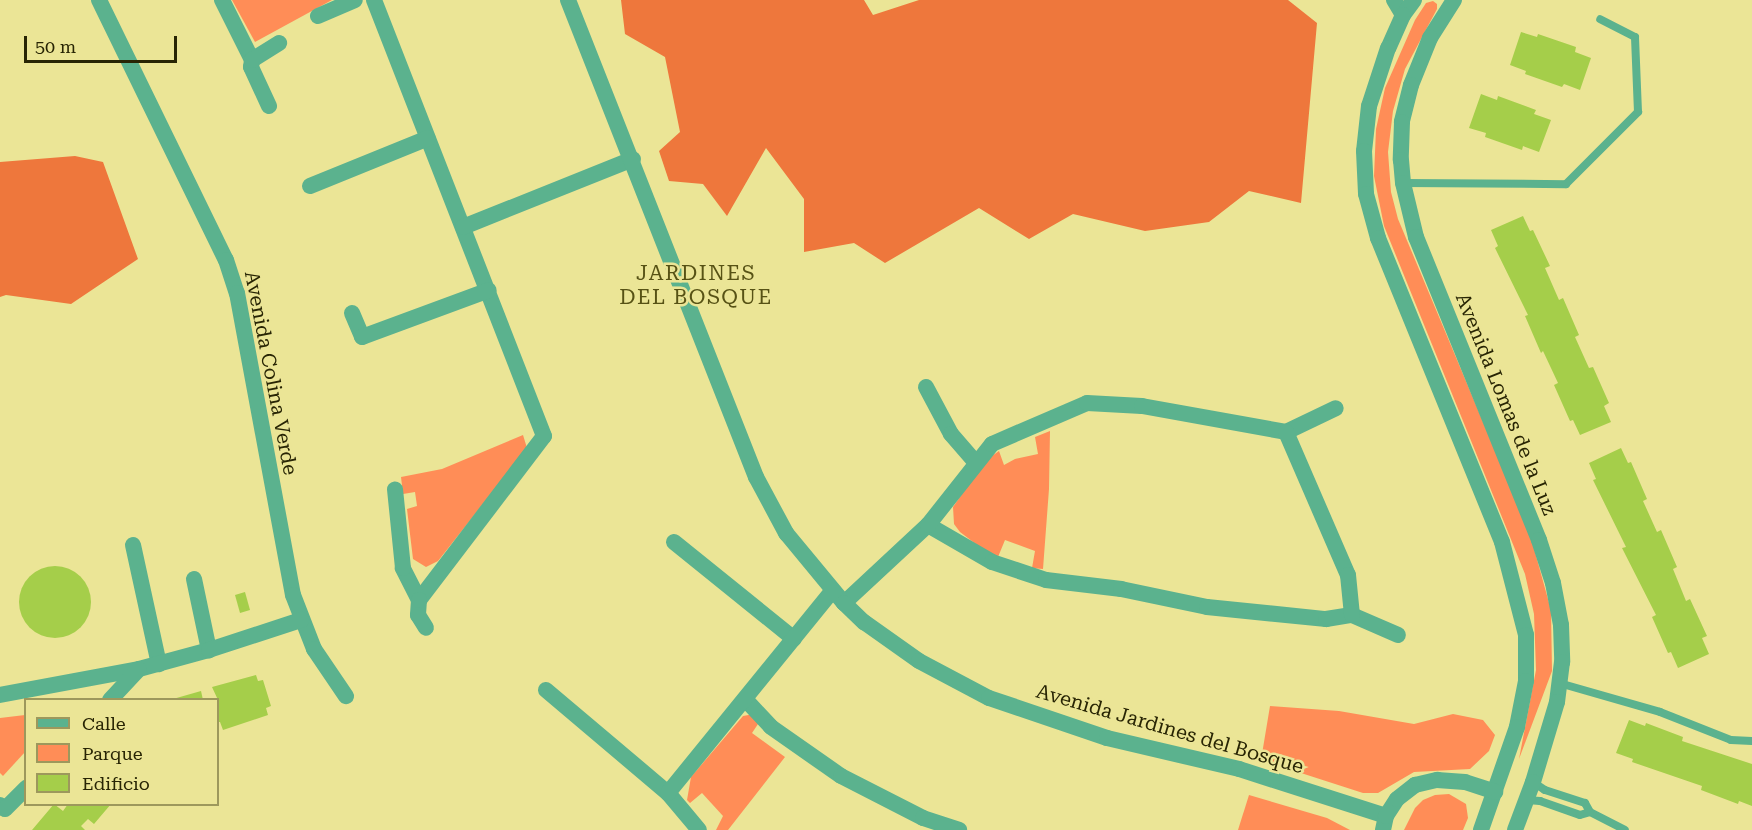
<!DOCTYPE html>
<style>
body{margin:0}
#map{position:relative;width:1752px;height:830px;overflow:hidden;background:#ebe596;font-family:"Roboto Serif",serif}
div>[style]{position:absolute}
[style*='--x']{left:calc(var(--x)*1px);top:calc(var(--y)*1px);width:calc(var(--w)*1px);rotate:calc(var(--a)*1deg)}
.green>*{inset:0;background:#ff8d57}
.forest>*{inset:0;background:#ee773c}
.building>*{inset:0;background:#a5ce4a}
.round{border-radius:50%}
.service>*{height:8px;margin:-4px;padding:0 4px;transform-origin:4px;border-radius:4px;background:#5bb28e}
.minor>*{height:16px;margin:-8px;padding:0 8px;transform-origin:8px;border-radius:8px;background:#5bb28e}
.tertiary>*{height:16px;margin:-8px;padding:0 8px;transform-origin:8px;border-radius:8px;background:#5bb28e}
span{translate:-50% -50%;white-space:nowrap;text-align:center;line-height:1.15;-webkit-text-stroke:5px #ebe596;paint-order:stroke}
.street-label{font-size:20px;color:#282504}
.neighbourhood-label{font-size:21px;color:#575215;letter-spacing:1.5px}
.legend{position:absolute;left:24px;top:698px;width:195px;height:108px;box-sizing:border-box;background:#ebe596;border:2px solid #9d985c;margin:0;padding:8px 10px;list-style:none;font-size:18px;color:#282504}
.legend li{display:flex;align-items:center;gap:12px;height:30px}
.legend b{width:30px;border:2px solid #9d985c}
.scale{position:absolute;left:24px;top:36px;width:153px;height:27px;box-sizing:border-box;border:3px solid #282504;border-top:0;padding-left:8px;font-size:18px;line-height:21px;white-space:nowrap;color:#282504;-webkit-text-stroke:4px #ebe596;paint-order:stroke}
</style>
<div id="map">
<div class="green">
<div style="clip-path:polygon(232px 0,332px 0,255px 42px)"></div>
<div style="clip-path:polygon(1433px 1px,1437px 4px,1437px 9px,1405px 69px,1393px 111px,1388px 152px,1391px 192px,1398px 219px,1530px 534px,1551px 610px,1552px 671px,1519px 759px,1536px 670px,1534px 614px,1525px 574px,1384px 226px,1374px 176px,1376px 129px,1385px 88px,1415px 20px,1426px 3px)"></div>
<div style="clip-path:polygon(1050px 431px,1049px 489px,1043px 569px,1032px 568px,1035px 551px,1005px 540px,998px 557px,985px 551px,960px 532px,954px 524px,953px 507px,985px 461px,999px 451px,1004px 465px,1015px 459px,1038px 454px,1035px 437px)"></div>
<div style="clip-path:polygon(523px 435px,527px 448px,438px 561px,426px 567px,413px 559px,407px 509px,417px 506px,415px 492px,403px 494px,401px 477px,442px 469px)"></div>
<div style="clip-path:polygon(1270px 706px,1339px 711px,1414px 724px,1453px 714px,1483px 720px,1495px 735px,1489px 751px,1470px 769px,1414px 772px,1378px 793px,1363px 793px,1261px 760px)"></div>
<div style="clip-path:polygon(754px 714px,760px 721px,752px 733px,785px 757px,728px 830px,716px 830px,723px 816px,702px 793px,690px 803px,687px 800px,691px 777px,743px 716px)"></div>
<div style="clip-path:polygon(25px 715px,25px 752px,3px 776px,0 773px,0 718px)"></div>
<div style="clip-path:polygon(1449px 794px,1466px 804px,1468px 818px,1463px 830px,1404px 830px,1415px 808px,1423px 800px,1435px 795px)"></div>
<div style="clip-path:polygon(1249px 795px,1327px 818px,1350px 830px,1238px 830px)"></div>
</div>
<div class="forest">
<div style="clip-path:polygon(621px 0,864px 0,873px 15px,919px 0,1288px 0,1317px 23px,1301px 203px,1249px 191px,1209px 222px,1145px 231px,1073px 214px,1029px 239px,979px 208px,885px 263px,854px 243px,804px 252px,804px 199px,766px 148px,727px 216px,703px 184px,669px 181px,659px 151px,680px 132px,665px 57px,625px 34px)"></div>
<div style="clip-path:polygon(75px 156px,103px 162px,138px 259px,71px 304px,6px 295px,0 297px,0 162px)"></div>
</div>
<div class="building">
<div style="clip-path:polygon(1521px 32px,1537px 37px,1538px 34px,1576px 47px,1575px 52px,1591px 58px,1580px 90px,1564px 84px,1562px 87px,1525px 74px,1526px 71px,1510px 65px)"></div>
<div style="clip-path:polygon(1481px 94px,1497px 100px,1498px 96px,1536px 110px,1534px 114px,1551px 120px,1539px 152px,1523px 146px,1522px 150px,1485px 137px,1486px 133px,1469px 128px)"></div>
<div style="clip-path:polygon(1523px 216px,1530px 231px,1533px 230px,1550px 266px,1545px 268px,1559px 300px,1563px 298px,1579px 335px,1575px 337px,1589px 368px,1593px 367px,1609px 403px,1604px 406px,1611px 422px,1580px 435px,1573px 420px,1570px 421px,1554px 385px,1558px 383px,1543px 351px,1541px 353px,1525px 316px,1528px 315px,1495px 248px,1498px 246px,1491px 230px)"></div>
<div style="clip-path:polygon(1621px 448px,1628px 463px,1631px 462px,1647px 499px,1643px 501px,1657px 532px,1661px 530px,1677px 567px,1673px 569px,1686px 601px,1690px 599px,1707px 636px,1702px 638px,1709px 654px,1678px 668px,1671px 652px,1668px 653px,1652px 617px,1656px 615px,1622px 548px,1626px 547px,1593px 480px,1596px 479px,1589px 463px)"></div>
<div class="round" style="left:19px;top:566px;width:72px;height:72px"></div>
<div style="clip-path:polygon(245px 592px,250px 610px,240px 613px,235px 595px)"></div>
<div style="clip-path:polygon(256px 675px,258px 681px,263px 680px,271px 706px,266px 708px,268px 715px,223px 730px,220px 722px,218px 722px,218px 700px,212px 687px)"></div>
<div style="clip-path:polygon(201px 691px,203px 700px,173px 700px,173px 699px)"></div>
<div style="clip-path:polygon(1629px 720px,1645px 726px,1646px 723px,1683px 737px,1682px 741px,1752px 764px,1752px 806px,1739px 801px,1738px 804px,1701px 790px,1702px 786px,1632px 762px,1633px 759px,1616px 753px)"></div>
<div style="clip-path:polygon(54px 804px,63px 811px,68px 804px,111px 804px,94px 824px,88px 819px,81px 826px,85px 830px,32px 830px)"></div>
</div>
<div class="service">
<div style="--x:1403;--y:183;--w:163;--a:0.4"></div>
<div style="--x:1566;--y:184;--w:102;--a:-45"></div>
<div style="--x:1638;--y:112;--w:75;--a:-92.3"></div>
<div style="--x:1635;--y:37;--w:39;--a:-153"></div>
<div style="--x:1559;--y:683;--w:105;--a:16"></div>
<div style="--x:1660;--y:712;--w:76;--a:21.5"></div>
<div style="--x:1731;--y:740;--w:21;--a:3"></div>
<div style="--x:1533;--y:782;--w:14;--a:34"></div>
<div style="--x:1545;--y:790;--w:42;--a:18"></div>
<div style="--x:1585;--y:803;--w:10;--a:61"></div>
<div style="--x:1590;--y:812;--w:39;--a:27"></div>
<div style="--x:1527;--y:800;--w:13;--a:4"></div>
<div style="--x:1540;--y:801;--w:42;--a:19.3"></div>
<div style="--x:1580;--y:815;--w:10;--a:-17"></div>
</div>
<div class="minor">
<div style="--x:99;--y:0;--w:289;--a:64"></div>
<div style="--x:226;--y:260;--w:35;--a:72"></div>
<div style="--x:237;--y:293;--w:307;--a:79.5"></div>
<div style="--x:293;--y:595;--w:58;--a:68.7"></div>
<div style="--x:314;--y:649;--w:57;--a:55.8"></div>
<div style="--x:222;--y:0;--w:67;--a:63.4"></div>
<div style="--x:252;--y:60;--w:7;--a:98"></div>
<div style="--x:251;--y:67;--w:43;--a:65.2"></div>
<div style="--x:374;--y:0;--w:468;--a:68.7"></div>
<div style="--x:544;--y:436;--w:206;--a:127.3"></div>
<div style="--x:419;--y:600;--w:36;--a:-117"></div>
<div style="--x:403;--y:568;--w:79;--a:-95.8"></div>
<div style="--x:1394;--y:0;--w:17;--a:59"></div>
<div style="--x:318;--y:16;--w:40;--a:-23.4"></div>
<div style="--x:252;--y:60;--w:32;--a:-32"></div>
<div style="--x:310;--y:186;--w:127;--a:-22.1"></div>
<div style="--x:463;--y:227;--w:183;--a:-21.8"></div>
<div style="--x:352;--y:313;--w:26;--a:67"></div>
<div style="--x:362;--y:337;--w:135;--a:-20.3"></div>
<div style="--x:926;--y:387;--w:53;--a:62"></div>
<div style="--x:951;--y:434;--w:38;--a:49"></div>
<div style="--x:1286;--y:432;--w:55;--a:-25.6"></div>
<div style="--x:928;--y:525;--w:74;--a:30"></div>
<div style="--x:992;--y:562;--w:57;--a:18.4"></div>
<div style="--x:1046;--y:580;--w:76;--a:6.8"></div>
<div style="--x:1121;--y:589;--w:88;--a:11.8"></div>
<div style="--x:1207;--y:607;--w:120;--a:5.8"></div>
<div style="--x:1326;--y:619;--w:26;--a:-9"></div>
<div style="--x:1352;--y:615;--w:50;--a:23.5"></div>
<div style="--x:674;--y:542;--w:154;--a:38.9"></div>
<div style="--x:133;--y:545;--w:122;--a:77.7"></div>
<div style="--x:194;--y:579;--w:73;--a:78.1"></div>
<div style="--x:419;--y:600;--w:15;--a:94"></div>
<div style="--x:418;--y:615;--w:15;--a:58"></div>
<div style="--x:844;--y:603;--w:115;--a:-42.9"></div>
<div style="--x:928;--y:525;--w:103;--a:-51.7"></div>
<div style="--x:992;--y:444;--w:103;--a:-23.3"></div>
<div style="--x:1087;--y:403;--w:55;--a:3.1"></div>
<div style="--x:1142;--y:406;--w:146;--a:10.2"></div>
<div style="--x:1286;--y:432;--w:156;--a:66.6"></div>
<div style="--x:1348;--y:575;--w:40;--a:84.3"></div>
<div style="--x:546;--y:690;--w:160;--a:40.2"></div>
<div style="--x:668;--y:793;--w:48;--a:50"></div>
<div style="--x:0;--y:695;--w:141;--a:-10.6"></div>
<div style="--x:139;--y:669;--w:73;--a:-15.2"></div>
<div style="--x:209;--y:650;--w:97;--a:-18.1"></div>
<div style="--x:745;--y:699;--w:38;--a:47"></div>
<div style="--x:771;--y:727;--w:85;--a:35"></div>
<div style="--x:841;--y:776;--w:92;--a:27.1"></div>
<div style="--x:923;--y:818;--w:38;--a:18"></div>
<div style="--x:110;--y:700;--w:42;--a:-46.9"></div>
<div style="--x:668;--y:793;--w:260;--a:-50.9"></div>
<div style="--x:0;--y:805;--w:6;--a:39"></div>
<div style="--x:5;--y:809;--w:30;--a:-45"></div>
</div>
<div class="tertiary">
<div style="--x:568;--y:0;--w:513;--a:68.49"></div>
<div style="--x:756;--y:477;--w:64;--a:61.8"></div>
<div style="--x:786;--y:533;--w:91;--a:50.4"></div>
<div style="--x:844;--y:603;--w:28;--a:44"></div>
<div style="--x:864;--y:622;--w:67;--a:35.3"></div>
<div style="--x:919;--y:661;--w:79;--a:27.9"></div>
<div style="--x:989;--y:698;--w:125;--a:18.7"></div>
<div style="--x:1107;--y:738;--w:136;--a:13.2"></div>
<div style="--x:1239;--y:769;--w:154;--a:17.7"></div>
<div style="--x:1414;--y:0;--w:19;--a:126"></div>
<div style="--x:1403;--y:15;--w:36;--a:114"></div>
<div style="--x:1388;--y:48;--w:61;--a:108.1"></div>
<div style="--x:1369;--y:106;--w:45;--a:96.3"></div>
<div style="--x:1364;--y:151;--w:43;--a:87.3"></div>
<div style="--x:1366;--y:194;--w:46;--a:74.7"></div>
<div style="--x:1378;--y:238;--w:328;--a:67.8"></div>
<div style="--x:1502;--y:542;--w:96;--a:75.5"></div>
<div style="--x:1526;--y:635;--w:46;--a:90"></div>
<div style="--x:1526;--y:681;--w:47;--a:101.1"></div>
<div style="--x:1517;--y:727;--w:109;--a:109.3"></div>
<div style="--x:1454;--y:0;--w:45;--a:122.3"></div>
<div style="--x:1430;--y:38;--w:51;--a:112"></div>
<div style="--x:1411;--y:85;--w:38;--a:104"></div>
<div style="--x:1402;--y:122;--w:38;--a:92"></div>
<div style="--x:1401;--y:160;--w:23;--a:85"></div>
<div style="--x:1403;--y:183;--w:56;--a:76.5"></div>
<div style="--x:1416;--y:237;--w:327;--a:67.9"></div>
<div style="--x:1539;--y:540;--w:45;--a:72"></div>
<div style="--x:1553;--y:583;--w:43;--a:79.2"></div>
<div style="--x:1561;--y:625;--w:37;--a:88"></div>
<div style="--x:1562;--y:662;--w:40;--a:97.1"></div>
<div style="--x:1557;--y:702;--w:84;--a:106.7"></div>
<div style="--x:1533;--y:782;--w:51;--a:110.6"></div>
<div style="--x:1383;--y:830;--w:14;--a:-78"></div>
<div style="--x:1386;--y:816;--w:20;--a:-57"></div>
<div style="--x:1397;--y:799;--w:23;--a:-38"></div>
<div style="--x:1415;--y:785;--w:23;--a:-13"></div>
<div style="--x:1437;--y:780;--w:28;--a:4"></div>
<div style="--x:1465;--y:782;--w:32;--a:18"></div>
</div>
<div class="street-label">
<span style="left:271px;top:373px;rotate:79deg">Avenida Colina Verde</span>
<span style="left:1506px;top:404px;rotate:68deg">Avenida Lomas de la Luz</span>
<span style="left:1170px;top:729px;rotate:16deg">Avenida Jardines del Bosque</span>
</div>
<div class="neighbourhood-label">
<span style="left:696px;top:285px">JARDINES<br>DEL BOSQUE</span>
</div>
<ul class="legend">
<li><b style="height:8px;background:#5bb28e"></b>Calle</li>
<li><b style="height:16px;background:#ff8d57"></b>Parque</li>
<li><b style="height:16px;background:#a5ce4a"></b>Edificio</li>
</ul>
<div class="scale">50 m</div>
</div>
